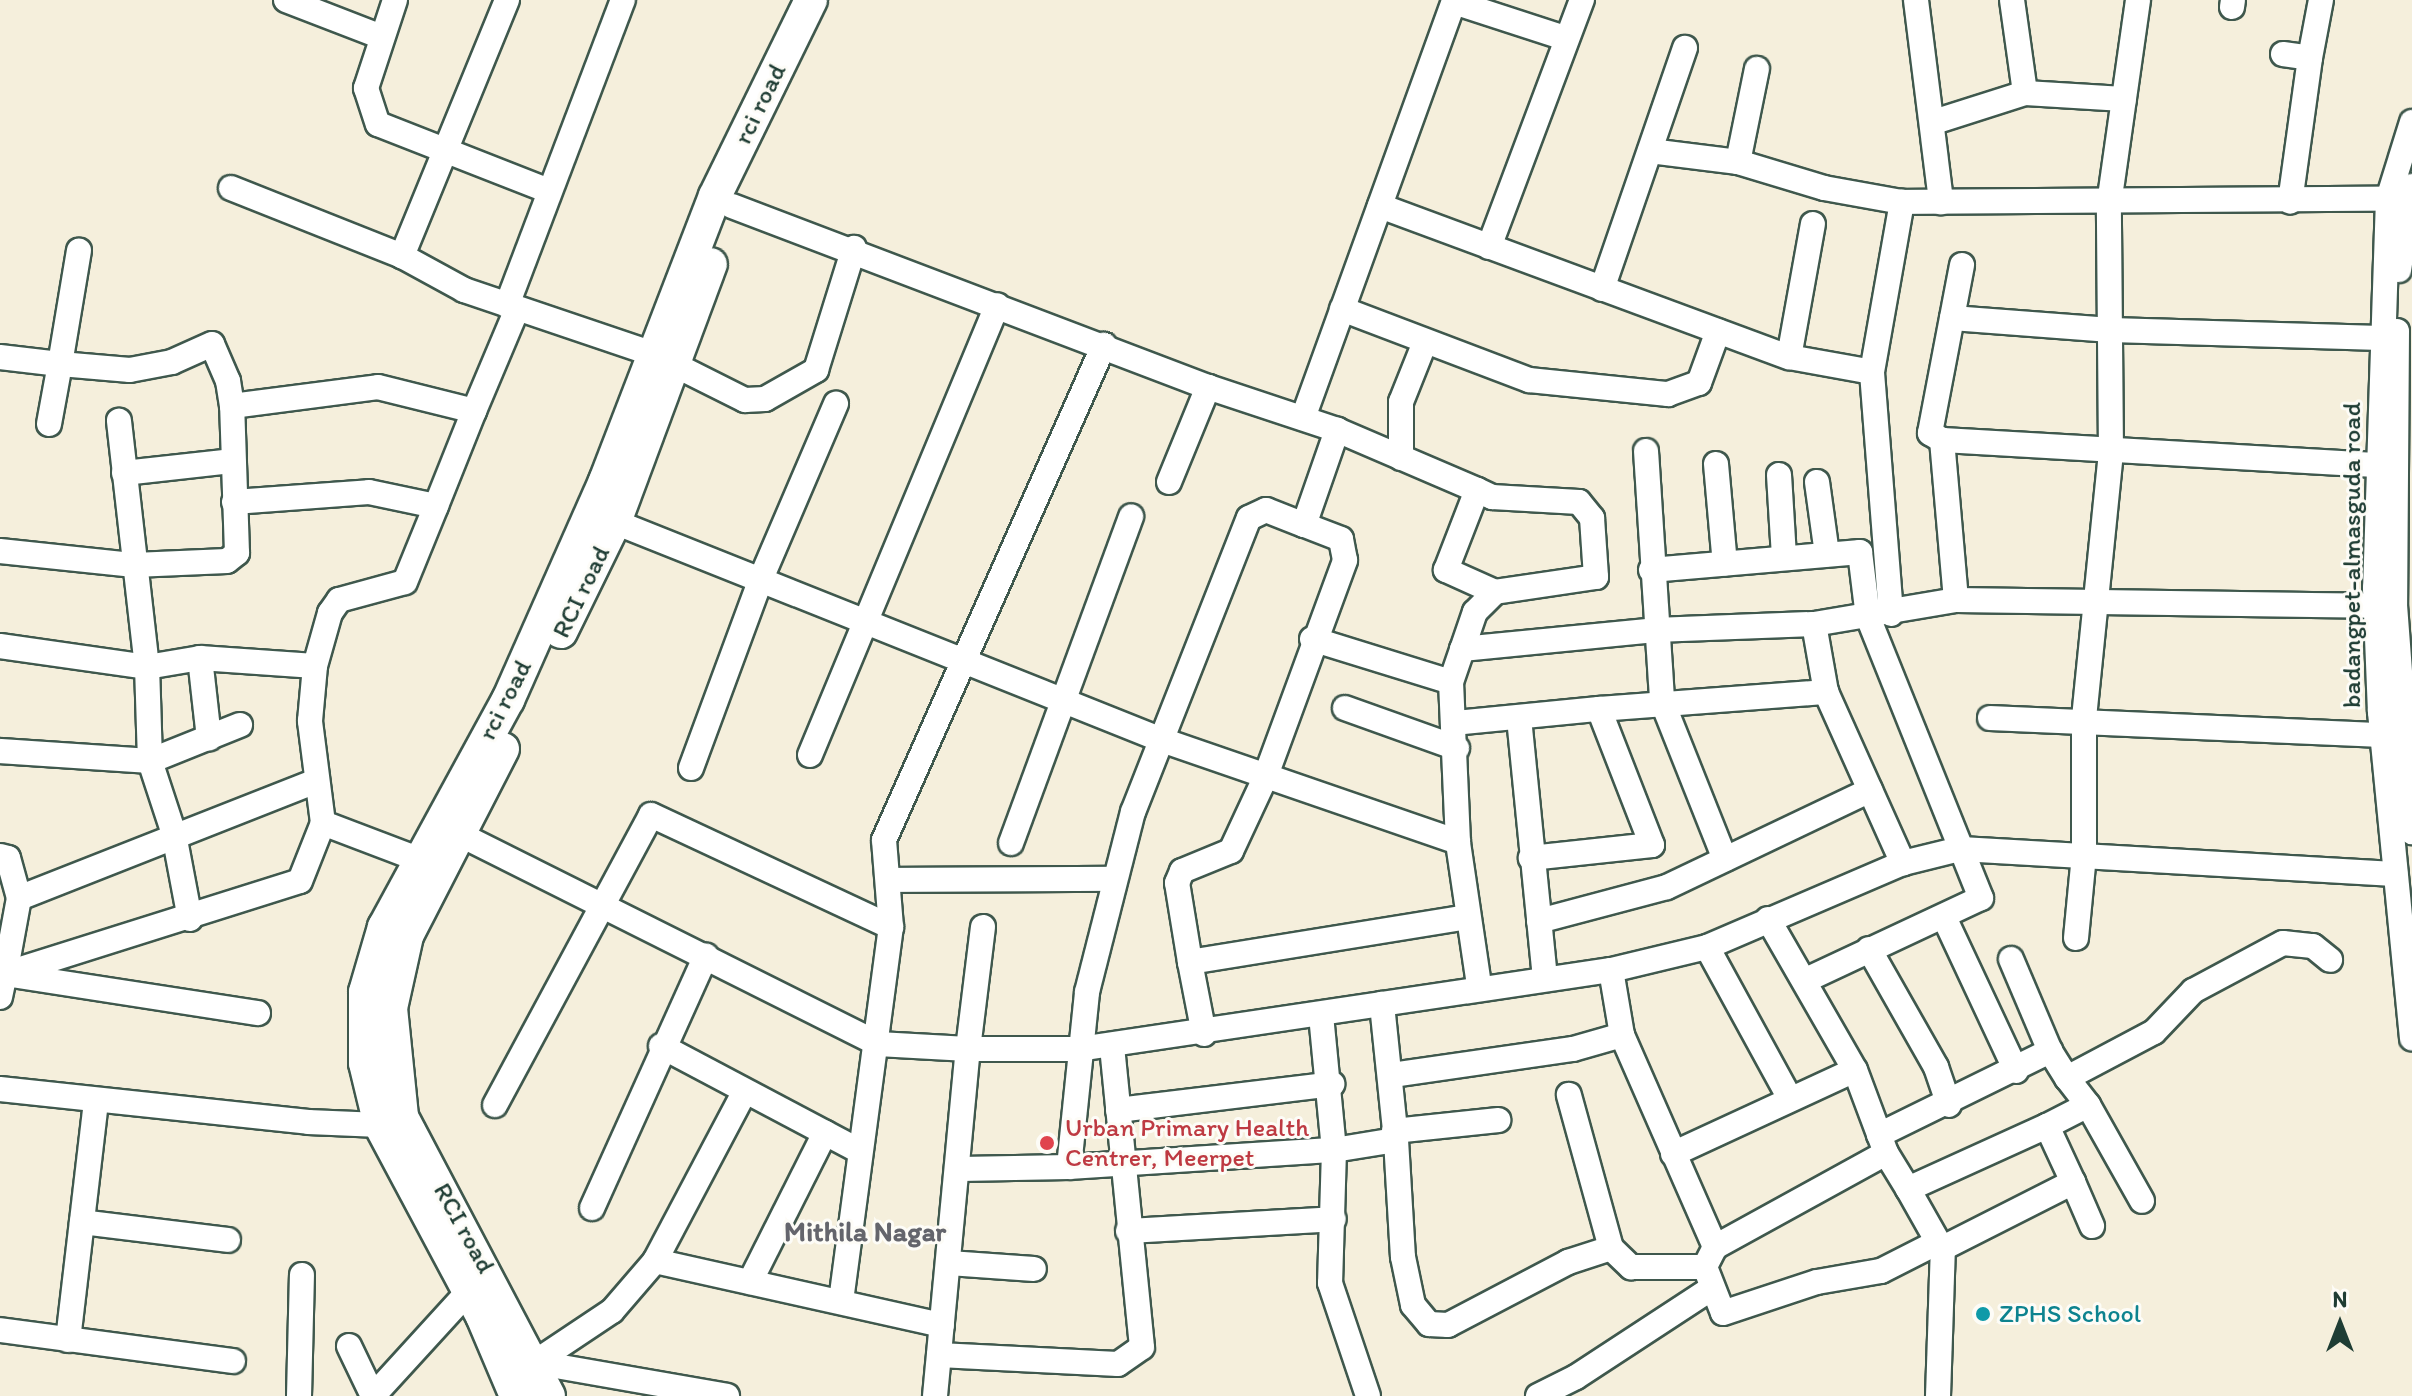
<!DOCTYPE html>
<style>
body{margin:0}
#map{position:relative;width:2412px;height:1396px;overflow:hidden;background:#f5efdc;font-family:Itim,sans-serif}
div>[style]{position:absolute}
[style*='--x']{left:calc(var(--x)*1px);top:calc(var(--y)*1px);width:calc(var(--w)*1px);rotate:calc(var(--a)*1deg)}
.roads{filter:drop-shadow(2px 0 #3f584d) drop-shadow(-2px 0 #3f584d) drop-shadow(0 2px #3f584d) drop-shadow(0 -2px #3f584d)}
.minor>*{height:24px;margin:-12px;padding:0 12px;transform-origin:12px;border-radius:12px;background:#fff}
.major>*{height:32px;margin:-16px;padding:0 16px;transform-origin:16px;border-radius:16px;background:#fff}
.dots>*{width:22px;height:22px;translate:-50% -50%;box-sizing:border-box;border:4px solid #fdfcf7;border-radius:50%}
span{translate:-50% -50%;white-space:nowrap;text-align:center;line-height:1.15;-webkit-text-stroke:6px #fdfcf7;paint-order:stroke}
.street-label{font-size:26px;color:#1f3d34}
.health-label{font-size:26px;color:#be3a42}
.left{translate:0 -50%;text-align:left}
.culture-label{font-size:26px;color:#0d838f}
.neighbourhood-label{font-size:28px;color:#64656c;font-weight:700}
.north{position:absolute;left:2300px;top:1284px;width:80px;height:80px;-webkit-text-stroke:6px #fdfcf7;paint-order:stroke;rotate:0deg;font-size:22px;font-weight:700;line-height:32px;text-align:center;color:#1f3d34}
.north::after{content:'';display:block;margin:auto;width:28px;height:36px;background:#1f3d34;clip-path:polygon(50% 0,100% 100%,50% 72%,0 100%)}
</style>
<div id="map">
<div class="roads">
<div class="minor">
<div style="--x:286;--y:0;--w:103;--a:21.1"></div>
<div style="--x:395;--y:0;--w:93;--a:108.2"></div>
<div style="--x:366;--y:88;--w:38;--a:72"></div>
<div style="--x:378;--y:124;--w:184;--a:21.4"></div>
<div style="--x:507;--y:0;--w:277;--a:112.3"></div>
<div style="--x:402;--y:256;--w:71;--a:28.7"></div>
<div style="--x:464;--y:290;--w:200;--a:18.7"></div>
<div style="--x:653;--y:354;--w:103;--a:26.6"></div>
<div style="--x:745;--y:400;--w:20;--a:-3"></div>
<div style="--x:765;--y:399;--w:59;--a:-29.6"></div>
<div style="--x:816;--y:370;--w:128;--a:-72.7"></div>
<div style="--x:1916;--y:0;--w:204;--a:82.9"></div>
<div style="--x:2012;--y:0;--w:94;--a:82"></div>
<div style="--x:2232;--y:7;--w:7;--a:-82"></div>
<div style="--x:2283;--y:54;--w:27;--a:8"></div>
<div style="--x:2310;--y:58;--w:145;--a:97.9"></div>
<div style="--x:2310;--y:58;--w:59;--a:-79.3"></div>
<div style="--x:1934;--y:122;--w:96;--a:-17.7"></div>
<div style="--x:2025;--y:93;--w:99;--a:3.5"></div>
<div style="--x:2412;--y:122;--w:81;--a:107.3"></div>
<div style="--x:2388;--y:199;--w:389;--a:91.9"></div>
<div style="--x:2375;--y:588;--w:124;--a:87.7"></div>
<div style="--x:2380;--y:712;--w:328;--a:84.4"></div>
<div style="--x:1650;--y:151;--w:89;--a:7.1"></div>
<div style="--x:1738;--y:162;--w:90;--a:16.8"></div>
<div style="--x:1824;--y:188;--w:79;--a:10.2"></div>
<div style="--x:1902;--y:202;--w:486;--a:-0.4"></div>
<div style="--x:1738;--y:162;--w:95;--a:-78.5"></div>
<div style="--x:231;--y:188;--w:184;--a:21.7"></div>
<div style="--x:732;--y:206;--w:509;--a:20.82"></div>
<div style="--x:1208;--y:387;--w:136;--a:18.4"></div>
<div style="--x:1337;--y:430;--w:152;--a:23.2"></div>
<div style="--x:1477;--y:490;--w:17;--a:25"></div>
<div style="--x:1492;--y:497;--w:87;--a:3.3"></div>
<div style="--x:1579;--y:502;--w:21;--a:51"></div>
<div style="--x:1592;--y:518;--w:59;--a:86.1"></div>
<div style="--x:1596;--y:577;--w:102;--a:171.6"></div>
<div style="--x:1495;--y:592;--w:54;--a:-155.8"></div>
<div style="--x:1446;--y:570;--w:86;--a:-68.8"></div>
<div style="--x:1380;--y:206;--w:436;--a:20.3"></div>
<div style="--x:1789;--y:357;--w:84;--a:10.2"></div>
<div style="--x:1489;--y:247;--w:264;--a:-69.4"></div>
<div style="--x:2399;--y:270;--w:85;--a:-81.2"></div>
<div style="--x:1602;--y:289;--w:255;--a:-71"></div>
<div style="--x:507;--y:305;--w:326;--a:-69.2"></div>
<div style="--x:1342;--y:309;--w:200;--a:20.8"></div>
<div style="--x:1529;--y:380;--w:140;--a:5.8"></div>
<div style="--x:1668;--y:394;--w:33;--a:-20"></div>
<div style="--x:1699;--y:383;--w:55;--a:-69.9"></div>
<div style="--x:1952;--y:318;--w:159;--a:4.3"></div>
<div style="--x:2111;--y:330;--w:270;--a:1.7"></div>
<div style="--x:2397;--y:331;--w:274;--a:90.4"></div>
<div style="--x:2395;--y:605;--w:228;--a:85.7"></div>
<div style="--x:0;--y:357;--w:60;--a:6.7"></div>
<div style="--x:60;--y:364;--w:115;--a:-80.5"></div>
<div style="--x:1789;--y:357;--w:135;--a:-79.8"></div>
<div style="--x:232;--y:406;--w:147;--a:-7.4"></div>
<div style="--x:378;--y:387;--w:99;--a:14"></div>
<div style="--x:474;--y:411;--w:111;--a:-67.1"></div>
<div style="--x:1303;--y:418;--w:443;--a:-70.1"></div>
<div style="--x:1454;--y:2;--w:117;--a:18"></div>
<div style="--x:1942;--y:440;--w:435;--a:3.3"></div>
<div style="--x:1646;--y:451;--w:251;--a:86.3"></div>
<div style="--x:1662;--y:701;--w:170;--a:68.3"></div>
<div style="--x:1401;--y:458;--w:56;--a:-90"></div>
<div style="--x:1401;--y:402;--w:65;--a:-68.2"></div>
<div style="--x:1716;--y:464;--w:100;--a:84.9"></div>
<div style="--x:124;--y:473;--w:110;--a:-6.3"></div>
<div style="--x:1779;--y:475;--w:82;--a:86.5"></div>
<div style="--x:1169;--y:482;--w:103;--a:-67.7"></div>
<div style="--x:1817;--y:482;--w:73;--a:82.1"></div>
<div style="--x:234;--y:502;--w:135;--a:-4.2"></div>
<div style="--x:369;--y:492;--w:68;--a:11.8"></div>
<div style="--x:436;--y:506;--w:102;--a:-68.2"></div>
<div style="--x:615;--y:522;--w:589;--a:21.73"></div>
<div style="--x:1162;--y:740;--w:313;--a:19"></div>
<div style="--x:0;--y:551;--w:135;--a:6"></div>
<div style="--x:134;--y:565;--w:93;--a:-2.5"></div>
<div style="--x:227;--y:561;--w:13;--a:-39"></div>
<div style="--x:237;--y:553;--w:147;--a:-91.9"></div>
<div style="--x:232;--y:406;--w:25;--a:-99"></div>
<div style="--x:228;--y:381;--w:40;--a:-113.4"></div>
<div style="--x:212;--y:344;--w:44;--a:155.8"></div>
<div style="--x:172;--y:362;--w:43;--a:169.2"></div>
<div style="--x:130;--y:370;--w:70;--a:-175.1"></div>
<div style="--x:60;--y:364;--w:61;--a:100.4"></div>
<div style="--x:1651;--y:570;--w:210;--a:-4.9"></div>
<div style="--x:1860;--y:552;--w:65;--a:83"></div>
<div style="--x:1868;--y:617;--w:303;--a:68.1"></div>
<div style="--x:1981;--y:898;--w:193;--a:154.9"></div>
<div style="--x:1956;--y:600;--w:161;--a:-95"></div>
<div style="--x:1942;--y:440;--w:14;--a:-150"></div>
<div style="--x:1930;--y:433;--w:171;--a:-79.2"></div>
<div style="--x:1891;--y:614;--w:243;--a:-94.5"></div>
<div style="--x:1872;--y:372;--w:173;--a:-80"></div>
<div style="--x:1814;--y:624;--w:69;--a:80"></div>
<div style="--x:1826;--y:692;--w:188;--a:65.8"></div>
<div style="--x:1312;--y:639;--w:145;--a:17.2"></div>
<div style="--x:0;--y:646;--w:148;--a:8.1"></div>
<div style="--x:147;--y:667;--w:54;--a:-9.6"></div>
<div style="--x:200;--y:658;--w:115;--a:4"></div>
<div style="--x:1462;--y:649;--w:194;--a:-5.6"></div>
<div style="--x:1655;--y:630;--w:159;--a:-2.2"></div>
<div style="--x:1814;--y:624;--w:144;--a:-9.6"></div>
<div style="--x:1956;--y:600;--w:420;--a:0.8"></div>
<div style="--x:200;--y:658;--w:81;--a:83.6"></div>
<div style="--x:1345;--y:708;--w:119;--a:19.7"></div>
<div style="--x:1599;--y:709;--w:228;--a:-4.3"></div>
<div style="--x:1519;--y:718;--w:262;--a:84.3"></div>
<div style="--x:1990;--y:718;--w:392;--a:2.5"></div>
<div style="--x:1455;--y:723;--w:145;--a:-5.6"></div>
<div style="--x:1599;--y:709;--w:146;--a:68.7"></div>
<div style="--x:1652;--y:845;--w:122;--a:173.9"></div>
<div style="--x:0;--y:751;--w:150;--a:3.8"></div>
<div style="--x:150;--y:761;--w:94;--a:-91.8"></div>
<div style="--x:147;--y:667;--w:248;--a:-96.5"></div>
<div style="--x:810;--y:755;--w:487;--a:-67.4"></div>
<div style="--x:691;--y:768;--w:199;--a:-69.7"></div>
<div style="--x:760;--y:581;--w:193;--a:-66.8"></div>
<div style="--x:323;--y:823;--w:102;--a:20.8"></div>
<div style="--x:461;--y:835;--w:466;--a:26.6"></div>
<div style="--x:878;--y:1044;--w:90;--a:3.2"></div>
<div style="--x:968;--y:1049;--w:123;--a:-83"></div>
<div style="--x:1011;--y:843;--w:348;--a:-69.8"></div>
<div style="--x:0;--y:856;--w:8;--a:14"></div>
<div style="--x:8;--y:858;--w:41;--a:74.6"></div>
<div style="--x:19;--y:898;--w:77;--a:100.4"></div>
<div style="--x:5;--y:974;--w:256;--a:8.8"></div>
<div style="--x:889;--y:880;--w:223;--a:-0.3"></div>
<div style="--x:19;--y:898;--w:319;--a:-21.5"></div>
<div style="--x:1944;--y:917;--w:170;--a:64.9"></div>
<div style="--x:190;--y:919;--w:86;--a:-100.7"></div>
<div style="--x:174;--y:834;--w:77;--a:-108.2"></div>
<div style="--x:150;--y:761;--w:97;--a:-21.8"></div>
<div style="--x:1768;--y:919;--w:174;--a:60.1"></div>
<div style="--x:1855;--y:1070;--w:89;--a:69.5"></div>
<div style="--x:1886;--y:1153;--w:42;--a:58.6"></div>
<div style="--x:1539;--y:921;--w:132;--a:-14.9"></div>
<div style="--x:1667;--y:887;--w:225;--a:-25.5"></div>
<div style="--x:2076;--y:938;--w:83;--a:-84.5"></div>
<div style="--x:2084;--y:855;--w:137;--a:-90"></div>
<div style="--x:2084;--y:718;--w:266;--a:-84.2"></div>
<div style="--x:2111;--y:453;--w:249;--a:-90.5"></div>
<div style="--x:2109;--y:204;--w:206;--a:-81.9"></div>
<div style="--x:1707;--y:947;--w:171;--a:61.3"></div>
<div style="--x:1869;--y:949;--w:136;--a:60.4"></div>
<div style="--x:1936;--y:1067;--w:40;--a:71.1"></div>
<div style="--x:2011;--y:959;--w:100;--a:67"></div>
<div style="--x:1190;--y:962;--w:80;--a:-99.3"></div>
<div style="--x:1177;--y:883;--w:13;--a:-67"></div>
<div style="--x:1182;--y:871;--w:53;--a:-22.2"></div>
<div style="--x:1231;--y:851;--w:81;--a:-65"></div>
<div style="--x:1265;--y:778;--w:232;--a:-69.8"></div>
<div style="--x:1345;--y:560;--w:21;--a:-101"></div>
<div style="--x:1341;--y:539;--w:40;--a:-159"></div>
<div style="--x:1304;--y:525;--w:101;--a:-70.8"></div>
<div style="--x:1611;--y:970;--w:66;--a:80.4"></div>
<div style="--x:1622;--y:1035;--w:232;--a:66.3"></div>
<div style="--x:1715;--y:1247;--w:22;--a:117"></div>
<div style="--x:1705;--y:1267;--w:49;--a:68.6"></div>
<div style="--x:1723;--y:1313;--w:99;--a:-18.3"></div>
<div style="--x:1817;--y:1282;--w:65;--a:-9.8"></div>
<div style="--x:1881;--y:1271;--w:64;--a:-27"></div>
<div style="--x:1938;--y:1242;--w:8;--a:50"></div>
<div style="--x:1943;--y:1248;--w:146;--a:-26.9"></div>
<div style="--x:2073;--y:1182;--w:62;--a:-114.9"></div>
<div style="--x:2047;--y:1126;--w:46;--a:-27.1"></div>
<div style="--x:2088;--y:1105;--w:34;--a:-128"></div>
<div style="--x:2067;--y:1078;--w:98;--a:-27.9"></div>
<div style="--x:2154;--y:1032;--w:57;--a:-46.4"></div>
<div style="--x:2193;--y:991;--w:102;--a:-28.1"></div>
<div style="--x:2283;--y:943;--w:30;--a:6"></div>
<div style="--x:2313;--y:946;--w:22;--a:39"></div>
<div style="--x:1479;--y:985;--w:145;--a:-98.4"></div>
<div style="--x:1458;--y:842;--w:160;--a:-92.5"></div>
<div style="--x:1451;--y:682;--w:74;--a:-71.1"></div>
<div style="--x:1475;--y:612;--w:28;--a:-45"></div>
<div style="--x:0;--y:997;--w:24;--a:-78"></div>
<div style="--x:5;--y:974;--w:309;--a:-17.5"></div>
<div style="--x:300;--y:881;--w:62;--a:-68.4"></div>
<div style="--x:323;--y:823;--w:103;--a:-97.3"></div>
<div style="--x:310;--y:721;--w:55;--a:-84.8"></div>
<div style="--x:315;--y:666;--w:55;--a:-74.2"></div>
<div style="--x:330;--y:613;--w:16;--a:-55"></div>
<div style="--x:339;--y:600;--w:68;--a:-15.3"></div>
<div style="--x:405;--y:582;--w:82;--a:-67.8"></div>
<div style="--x:1321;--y:1015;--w:136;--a:84.5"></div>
<div style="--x:1334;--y:1150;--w:133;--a:91.7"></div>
<div style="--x:1330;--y:1283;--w:119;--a:71.4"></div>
<div style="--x:1204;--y:1034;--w:73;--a:-101"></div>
<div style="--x:1190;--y:962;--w:281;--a:-9.2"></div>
<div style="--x:661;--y:1046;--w:224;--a:27.9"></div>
<div style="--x:1392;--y:1075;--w:183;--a:-8.2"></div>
<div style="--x:1573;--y:1049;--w:51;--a:-15.9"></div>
<div style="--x:0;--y:1089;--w:310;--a:6.1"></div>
<div style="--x:308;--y:1122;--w:72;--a:2.4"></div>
<div style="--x:380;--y:1125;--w:16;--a:-18"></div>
<div style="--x:495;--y:1105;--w:329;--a:-61.7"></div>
<div style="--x:651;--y:815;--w:265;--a:25"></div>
<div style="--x:2088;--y:1105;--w:110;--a:60.6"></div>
<div style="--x:1118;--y:1110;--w:216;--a:-6.9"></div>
<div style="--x:1394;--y:1131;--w:105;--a:-6"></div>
<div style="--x:1879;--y:1135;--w:191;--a:-26.2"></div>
<div style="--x:2050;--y:1051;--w:32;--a:58"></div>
<div style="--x:1396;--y:1140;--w:117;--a:86.6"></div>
<div style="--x:1403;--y:1257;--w:49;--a:78.2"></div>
<div style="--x:1413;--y:1305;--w:25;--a:50"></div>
<div style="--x:1429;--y:1324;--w:19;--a:3"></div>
<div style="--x:1448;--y:1325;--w:136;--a:-27.7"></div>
<div style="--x:1568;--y:1262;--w:45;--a:-18"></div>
<div style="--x:1611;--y:1248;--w:159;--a:-105.4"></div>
<div style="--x:1673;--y:1154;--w:200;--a:-24.8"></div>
<div style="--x:1069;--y:1167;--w:266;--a:-3.7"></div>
<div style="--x:1334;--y:1150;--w:63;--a:-9.2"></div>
<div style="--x:1396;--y:1140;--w:137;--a:-95.9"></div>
<div style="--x:960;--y:1169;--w:109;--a:-1.1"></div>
<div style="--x:1069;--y:1167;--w:176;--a:-84.1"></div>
<div style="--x:1087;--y:992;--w:186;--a:-75.7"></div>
<div style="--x:1133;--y:812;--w:316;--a:-68.5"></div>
<div style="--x:1249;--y:518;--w:19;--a:-25"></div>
<div style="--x:1266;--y:510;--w:41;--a:21.5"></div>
<div style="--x:2073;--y:1182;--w:48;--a:66.6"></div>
<div style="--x:592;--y:1208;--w:277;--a:-65.7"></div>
<div style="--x:82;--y:1222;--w:147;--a:7"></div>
<div style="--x:1128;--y:1231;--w:206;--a:-3.3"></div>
<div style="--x:1938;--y:1242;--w:61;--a:-119.5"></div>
<div style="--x:1908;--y:1189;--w:153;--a:-24.4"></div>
<div style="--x:1715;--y:1247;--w:195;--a:-28.8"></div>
<div style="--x:1611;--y:1248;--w:28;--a:44"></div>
<div style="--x:1631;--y:1267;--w:74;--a:0"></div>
<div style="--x:655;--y:1261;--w:294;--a:12.6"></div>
<div style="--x:949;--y:1263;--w:85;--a:4"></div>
<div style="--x:750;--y:1282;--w:167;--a:-63.3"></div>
<div style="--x:841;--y:1301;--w:377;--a:-82.4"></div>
<div style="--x:891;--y:927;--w:87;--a:-94.6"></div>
<div style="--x:884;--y:840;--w:542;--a:-66.04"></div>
<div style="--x:0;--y:1330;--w:235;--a:7.6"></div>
<div style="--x:68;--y:1340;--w:241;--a:-83.3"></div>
<div style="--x:349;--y:1346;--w:55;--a:64.4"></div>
<div style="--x:373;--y:1396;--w:142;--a:-47.6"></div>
<div style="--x:939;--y:1355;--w:179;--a:2.9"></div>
<div style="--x:1118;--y:1364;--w:29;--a:-35"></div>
<div style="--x:1142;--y:1347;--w:303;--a:-95.7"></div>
<div style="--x:537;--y:1361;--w:90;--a:-33.7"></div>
<div style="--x:612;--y:1311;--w:66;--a:-49.3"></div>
<div style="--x:655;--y:1261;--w:192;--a:-62.1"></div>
<div style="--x:533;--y:1362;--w:197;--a:9.9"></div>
<div style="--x:299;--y:1396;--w:121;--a:-88.6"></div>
<div style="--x:935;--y:1396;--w:349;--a:-84.6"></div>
<div style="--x:968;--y:1049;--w:111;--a:0"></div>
<div style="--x:1079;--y:1049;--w:538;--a:-8.45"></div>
<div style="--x:1611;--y:970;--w:99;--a:-13.5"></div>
<div style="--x:1707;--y:947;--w:213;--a:-23.2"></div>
<div style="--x:1903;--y:863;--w:59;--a:-13.8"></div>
<div style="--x:1960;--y:849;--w:436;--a:3.3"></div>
<div style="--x:1538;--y:1396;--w:42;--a:-26.6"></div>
<div style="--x:1576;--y:1377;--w:163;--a:-33.2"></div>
<div style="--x:1938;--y:1396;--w:148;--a:-88.1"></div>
</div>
<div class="major">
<div style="--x:561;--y:632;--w:123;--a:-63.9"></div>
<div style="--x:615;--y:522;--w:275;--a:-69.6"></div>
<div style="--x:503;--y:749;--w:210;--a:117.2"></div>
<div style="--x:407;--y:936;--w:74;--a:102.5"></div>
<div style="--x:391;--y:1008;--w:110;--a:84.2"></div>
<div style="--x:402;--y:1117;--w:315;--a:62.2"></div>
<div style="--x:516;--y:1396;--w:87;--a:-113"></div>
<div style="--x:482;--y:1316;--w:217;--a:-118.1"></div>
<div style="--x:380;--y:1125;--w:64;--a:-103.6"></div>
<div style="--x:365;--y:1063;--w:71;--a:-90"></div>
<div style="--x:365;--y:992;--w:68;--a:-73.7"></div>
<div style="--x:384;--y:927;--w:259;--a:-61.4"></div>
<div style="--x:508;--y:700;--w:240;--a:-66.1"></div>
<div style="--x:605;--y:481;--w:305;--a:-68.9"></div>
<div style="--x:715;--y:196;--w:218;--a:-63.9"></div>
</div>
</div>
<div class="dots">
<div style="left:1047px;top:1143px;background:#e0444e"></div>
<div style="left:1983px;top:1314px;background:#0f9aa8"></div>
</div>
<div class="street-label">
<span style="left:760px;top:104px;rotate:-64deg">rci road</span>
<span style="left:2352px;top:555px;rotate:-90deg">badangpet-almasguda road</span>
<span style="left:581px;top:592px;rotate:-64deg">RCI road</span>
<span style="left:505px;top:700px;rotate:-63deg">rci road</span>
<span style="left:464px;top:1228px;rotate:61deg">RCI road</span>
</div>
<div class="health-label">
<span class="left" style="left:1065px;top:1143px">Urban Primary Health<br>Centrer, Meerpet</span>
</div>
<div class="culture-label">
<span class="left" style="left:1999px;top:1314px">ZPHS School</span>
</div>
<div class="neighbourhood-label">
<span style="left:865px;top:1231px">Mithila Nagar</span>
</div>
<div class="north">N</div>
</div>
